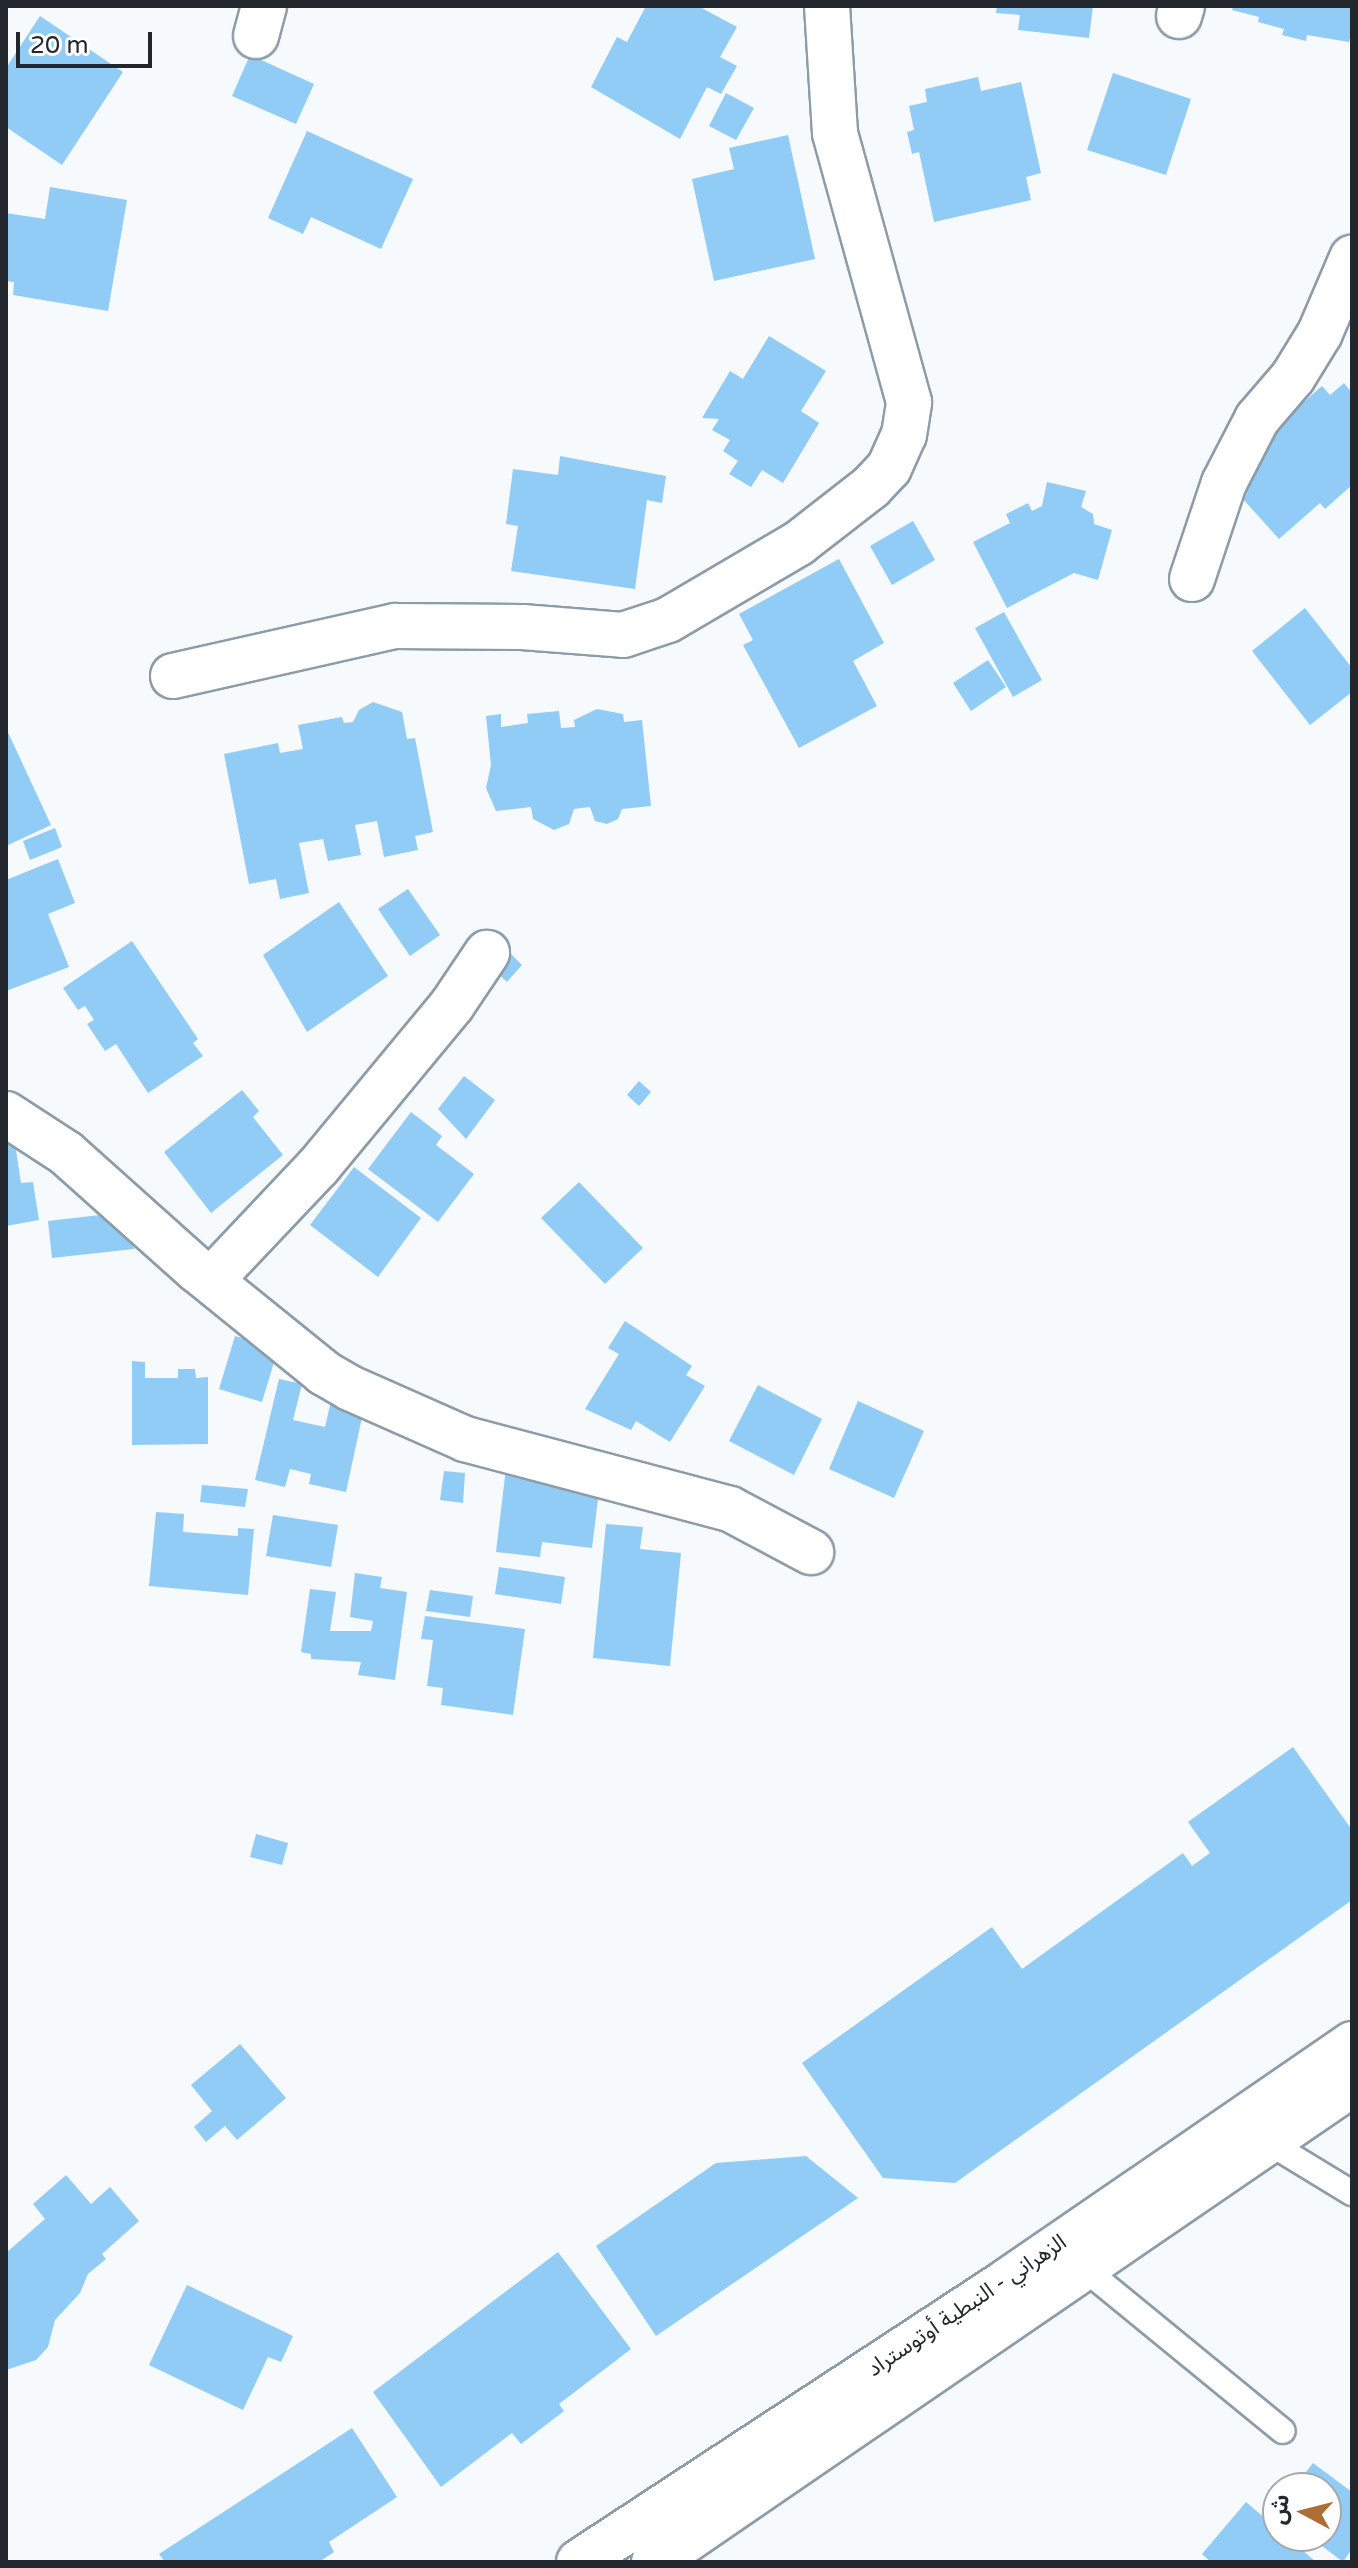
<!DOCTYPE html>
<meta charset="utf-8">
<style>
body{margin:0}
#map{position:relative;width:1358px;height:2568px;overflow:hidden;background:#f6fafd;font-family:"Varela Round","Noto Sans Arabic",sans-serif}
div>[style]{position:absolute}
[style*='--x']{left:calc(var(--x)*1px);top:calc(var(--y)*1px);width:calc(var(--w)*1px);rotate:calc(var(--a)*1deg)}
.building>*{inset:0;background:#91ccf6}
.roads{filter:drop-shadow(2px 0 #8c9ca9) drop-shadow(-2px 0 #8c9ca9) drop-shadow(0 2px #8c9ca9) drop-shadow(0 -2px #8c9ca9)}
.service>*{height:24px;margin:-12px;padding:0 12px;transform-origin:12px;border-radius:12px;background:#fff}
.minor>*{height:44px;margin:-22px;padding:0 22px;transform-origin:22px;border-radius:22px;background:#fff}
.trunk>*{height:44px;margin:-22px;padding:0 22px;transform-origin:22px;border-radius:22px;background:#fff}
span{translate:-50% -50%;white-space:nowrap;text-align:center;line-height:1.15;-webkit-text-stroke:6px #fff;paint-order:stroke}
.street-label{font-size:22px;color:#21272c}
.frame{position:absolute;inset:0;border:8px solid #21272c;pointer-events:none}
.north{position:absolute;left:1262px;top:2472px;width:80px;height:80px;box-sizing:border-box;background:#fff;border:2px solid #a6a9ab;border-radius:50%;rotate:277deg;font-size:22px;font-weight:700;line-height:32px;text-align:center;color:#21272c}
.north::after{content:'';display:block;margin:auto;width:28px;height:36px;background:#ad6e35;clip-path:polygon(50% 0,100% 100%,50% 72%,0 100%)}
.scale{position:absolute;left:16px;top:32px;width:136px;height:36px;box-sizing:border-box;border:4px solid #21272c;border-top:0;padding-left:10px;font-size:24px;line-height:28px;white-space:nowrap;color:#21272c;-webkit-text-stroke:6px #fff;paint-order:stroke}
</style>
<div id="map">
<div class="building">
<div style="clip-path:polygon(646px 6px,698px 6px,737px 27px,720px 57px,737px 66px,721px 94px,707px 87px,680px 139px,591px 87px,617px 37px,627px 42px)"></div>
<div style="clip-path:polygon(997px 6px,1093px 6px,1089px 38px,1018px 30px,1020px 15px,996px 13px)"></div>
<div style="clip-path:polygon(1233px 6px,1352px 6px,1352px 31px,1349px 42px,1307px 35px,1306px 41px,1282px 35px,1284px 29px,1258px 22px,1259px 17px,1232px 10px)"></div>
<div style="clip-path:polygon(40px 16px,123px 72px,62px 165px,6px 127px,6px 68px)"></div>
<div style="clip-path:polygon(250px 55px,314px 84px,296px 124px,232px 96px)"></div>
<div style="clip-path:polygon(1113px 73px,1191px 99px,1166px 175px,1087px 150px)"></div>
<div style="clip-path:polygon(978px 77px,981px 91px,1021px 82px,1041px 173px,1026px 177px,1031px 200px,934px 222px,919px 152px,912px 154px,907px 132px,914px 130px,909px 106px,927px 102px,925px 89px)"></div>
<div style="clip-path:polygon(726px 93px,754px 108px,736px 140px,709px 126px)"></div>
<div style="clip-path:polygon(307px 131px,413px 179px,381px 249px,311px 217px,303px 234px,268px 218px)"></div>
<div style="clip-path:polygon(788px 135px,815px 259px,714px 281px,692px 179px,734px 169px,729px 148px)"></div>
<div style="clip-path:polygon(50px 187px,127px 200px,108px 311px,13px 295px,14px 282px,6px 281px,6px 213px,45px 219px)"></div>
<div style="clip-path:polygon(769px 336px,826px 371px,801px 411px,819px 423px,783px 483px,762px 470px,751px 487px,729px 474px,738px 461px,723px 451px,730px 440px,712px 430px,719px 419px,702px 418px,730px 371px,743px 379px)"></div>
<div style="clip-path:polygon(1344px 383px,1352px 393px,1352px 485px,1325px 509px,1320px 503px,1279px 539px,1242px 498px,1247px 494px,1235px 480px,1251px 448px,1322px 386px,1330px 395px)"></div>
<div style="clip-path:polygon(560px 456px,666px 476px,662px 503px,647px 500px,635px 589px,511px 571px,518px 526px,506px 524px,513px 469px,558px 475px)"></div>
<div style="clip-path:polygon(1047px 482px,1086px 491px,1081px 507px,1093px 514px,1094px 524px,1112px 530px,1098px 580px,1074px 573px,1007px 608px,973px 542px,1010px 523px,1006px 514px,1028px 503px,1032px 511px,1042px 506px)"></div>
<div style="clip-path:polygon(913px 521px,935px 560px,892px 585px,870px 546px)"></div>
<div style="clip-path:polygon(839px 559px,884px 643px,853px 661px,877px 706px,799px 748px,743px 645px,753px 640px,739px 614px)"></div>
<div style="clip-path:polygon(1305px 608px,1352px 668px,1352px 692px,1310px 725px,1252px 651px)"></div>
<div style="clip-path:polygon(1004px 612px,1042px 680px,1013px 697px,975px 628px)"></div>
<div style="clip-path:polygon(988px 660px,1006px 687px,971px 711px,953px 683px)"></div>
<div style="clip-path:polygon(373px 702px,402px 712px,407px 739px,415px 738px,433px 832px,415px 836px,418px 850px,384px 857px,377px 821px,355px 825px,361px 855px,328px 861px,323px 839px,299px 843px,309px 893px,280px 899px,276px 879px,249px 884px,224px 754px,278px 743px,280px 753px,303px 749px,298px 725px,342px 717px,344px 723px,353px 722px,359px 710px)"></div>
<div style="clip-path:polygon(597px 709px,623px 714px,624px 722px,642px 720px,651px 806px,622px 809px,618px 819px,607px 824px,595px 821px,590px 807px,574px 809px,569px 824px,554px 830px,533px 819px,531px 807px,496px 811px,486px 788px,491px 765px,486px 716px,501px 714px,501px 727px,528px 723px,527px 714px,559px 711px,561px 728px,575px 727px,574px 720px)"></div>
<div style="clip-path:polygon(6px 728px,51px 825px,6px 846px)"></div>
<div style="clip-path:polygon(55px 828px,62px 847px,30px 860px,23px 841px)"></div>
<div style="clip-path:polygon(58px 859px,75px 903px,48px 914px,69px 967px,6px 991px,6px 880px)"></div>
<div style="clip-path:polygon(408px 889px,440px 935px,410px 956px,378px 909px)"></div>
<div style="clip-path:polygon(339px 902px,388px 976px,307px 1032px,263px 955px)"></div>
<div style="clip-path:polygon(132px 941px,198px 1039px,193px 1043px,203px 1056px,148px 1093px,116px 1044px,105px 1051px,87px 1024px,94px 1020px,85px 1006px,78px 1010px,63px 988px)"></div>
<div style="clip-path:polygon(509px 952px,522px 965px,507px 982px,493px 969px)"></div>
<div style="clip-path:polygon(464px 1076px,495px 1100px,466px 1139px,438px 1109px)"></div>
<div style="clip-path:polygon(639px 1081px,651px 1092px,639px 1106px,627px 1095px)"></div>
<div style="clip-path:polygon(242px 1090px,259px 1111px,253px 1117px,283px 1155px,211px 1213px,164px 1152px)"></div>
<div style="clip-path:polygon(411px 1112px,442px 1136px,436px 1145px,474px 1174px,438px 1222px,368px 1169px)"></div>
<div style="clip-path:polygon(6px 1135px,28px 1148px,16px 1150px,21px 1183px,33px 1182px,39px 1220px,6px 1226px)"></div>
<div style="clip-path:polygon(354px 1167px,421px 1218px,378px 1277px,310px 1225px)"></div>
<div style="clip-path:polygon(579px 1182px,643px 1248px,605px 1284px,541px 1218px)"></div>
<div style="clip-path:polygon(117px 1213px,131px 1226px,134px 1249px,52px 1258px,48px 1221px)"></div>
<div style="clip-path:polygon(625px 1321px,692px 1366px,686px 1375px,705px 1386px,670px 1442px,636px 1421px,631px 1430px,585px 1409px,619px 1354px,608px 1348px)"></div>
<div style="clip-path:polygon(235px 1336px,278px 1349px,262px 1402px,219px 1389px)"></div>
<div style="clip-path:polygon(132px 1361px,145px 1362px,145px 1378px,178px 1378px,178px 1369px,195px 1369px,196px 1378px,208px 1377px,208px 1444px,132px 1445px)"></div>
<div style="clip-path:polygon(279px 1379px,302px 1384px,293px 1420px,325px 1427px,331px 1401px,364px 1408px,346px 1492px,309px 1484px,311px 1474px,290px 1469px,285px 1487px,255px 1480px)"></div>
<div style="clip-path:polygon(758px 1385px,822px 1419px,794px 1475px,729px 1441px)"></div>
<div style="clip-path:polygon(858px 1401px,924px 1431px,894px 1498px,829px 1469px)"></div>
<div style="clip-path:polygon(506px 1468px,534px 1471px,533px 1482px,599px 1491px,592px 1548px,542px 1542px,540px 1557px,496px 1552px)"></div>
<div style="clip-path:polygon(444px 1471px,465px 1473px,463px 1503px,440px 1500px)"></div>
<div style="clip-path:polygon(202px 1485px,248px 1489px,245px 1507px,200px 1502px)"></div>
<div style="clip-path:polygon(156px 1512px,184px 1514px,183px 1532px,238px 1536px,238px 1528px,254px 1529px,248px 1595px,149px 1586px)"></div>
<div style="clip-path:polygon(273px 1515px,338px 1525px,331px 1567px,266px 1556px)"></div>
<div style="clip-path:polygon(606px 1524px,643px 1527px,640px 1549px,681px 1553px,670px 1666px,593px 1658px)"></div>
<div style="clip-path:polygon(499px 1567px,565px 1577px,561px 1604px,495px 1594px)"></div>
<div style="clip-path:polygon(355px 1573px,382px 1577px,380px 1588px,407px 1592px,395px 1680px,358px 1675px,361px 1662px,311px 1659px,311px 1654px,301px 1652px,310px 1589px,336px 1592px,330px 1631px,371px 1631px,373px 1621px,350px 1617px)"></div>
<div style="clip-path:polygon(430px 1590px,473px 1596px,470px 1617px,426px 1611px)"></div>
<div style="clip-path:polygon(425px 1616px,525px 1629px,513px 1715px,441px 1705px,443px 1688px,427px 1686px,433px 1640px,421px 1639px)"></div>
<div style="clip-path:polygon(1293px 1747px,1352px 1830px,1352px 1900px,955px 2183px,883px 2178px,802px 2063px,992px 1927px,1022px 1969px,1183px 1853px,1192px 1866px,1210px 1853px,1188px 1822px)"></div>
<div style="clip-path:polygon(256px 1834px,288px 1843px,282px 1865px,250px 1857px)"></div>
<div style="clip-path:polygon(240px 2044px,286px 2098px,237px 2140px,225px 2126px,206px 2142px,194px 2127px,212px 2111px,191px 2085px)"></div>
<div style="clip-path:polygon(806px 2156px,858px 2198px,656px 2336px,596px 2246px,716px 2163px)"></div>
<div style="clip-path:polygon(66px 2175px,91px 2204px,110px 2187px,139px 2221px,102px 2254px,106px 2259px,88px 2274px,80px 2293px,55px 2320px,48px 2347px,36px 2360px,6px 2370px,6px 2253px,45px 2219px,33px 2204px)"></div>
<div style="clip-path:polygon(558px 2252px,631px 2349px,559px 2404px,564px 2411px,521px 2444px,512px 2433px,441px 2487px,373px 2392px)"></div>
<div style="clip-path:polygon(187px 2285px,293px 2336px,281px 2362px,268px 2357px,243px 2410px,149px 2365px)"></div>
<div style="clip-path:polygon(352px 2428px,397px 2497px,329px 2542px,334px 2552px,319px 2562px,165px 2562px,159px 2554px)"></div>
<div style="clip-path:polygon(1313px 2463px,1352px 2492px,1352px 2549px,1343px 2562px,1309px 2536px,1326px 2536px,1326px 2488px,1294px 2488px)"></div>
<div style="clip-path:polygon(1246px 2502px,1278px 2529px,1278px 2536px,1286px 2536px,1316px 2562px,1211px 2562px,1202px 2554px)"></div>
</div>
<div class="roads">
<div class="service">
<div style="--x:1268;--y:2142;--w:98;--a:31.3"></div>
<div style="--x:1086;--y:2270;--w:254;--a:39.3"></div>
</div>
<div class="minor">
<div style="--x:1179;--y:16;--w:10;--a:-73"></div>
<div style="--x:256;--y:36;--w:31;--a:-75"></div>
<div style="--x:1192;--y:579;--w:101;--a:-71.6"></div>
<div style="--x:1224;--y:483;--w:72;--a:-62.7"></div>
<div style="--x:1257;--y:419;--w:55;--a:-49.4"></div>
<div style="--x:1293;--y:377;--w:52;--a:-58.5"></div>
<div style="--x:1320;--y:333;--w:82;--a:-66.9"></div>
<div style="--x:173;--y:676;--w:228;--a:-12.7"></div>
<div style="--x:395;--y:626;--w:127;--a:0.5"></div>
<div style="--x:522;--y:627;--w:101;--a:4.5"></div>
<div style="--x:623;--y:635;--w:47;--a:-18.4"></div>
<div style="--x:668;--y:620;--w:152;--a:-30.4"></div>
<div style="--x:799;--y:543;--w:91;--a:-37.9"></div>
<div style="--x:871;--y:487;--w:26;--a:-47"></div>
<div style="--x:889;--y:468;--w:36;--a:-66"></div>
<div style="--x:904;--y:435;--w:33;--a:-81"></div>
<div style="--x:909;--y:402;--w:279;--a:-105.4"></div>
<div style="--x:835;--y:133;--w:127;--a:-93.6"></div>
<div style="--x:6;--y:1114;--w:72;--a:33"></div>
<div style="--x:66;--y:1153;--w:176;--a:41.8"></div>
<div style="--x:197;--y:1270;--w:164;--a:39"></div>
<div style="--x:324;--y:1373;--w:30;--a:30"></div>
<div style="--x:350;--y:1388;--w:126;--a:23.9"></div>
<div style="--x:465;--y:1439;--w:274;--a:14.8"></div>
<div style="--x:730;--y:1509;--w:92;--a:28"></div>
<div style="--x:211;--y:1280;--w:156;--a:-46.6"></div>
<div style="--x:318;--y:1167;--w:210;--a:-50.4"></div>
<div style="--x:452;--y:1005;--w:63;--a:-56.1"></div>
</div>
<div class="trunk">
<div style="--x:579;--y:2562;--w:511;--a:-33.25"></div>
<div style="--x:1006;--y:2282;--w:420;--a:-34.5"></div>
<div style="--x:654;--y:2562;--w:846;--a:-34.4"></div>
</div>
</div>
<div class="street-label">
<span style="left:967px;top:2306px;rotate:-34deg">الزهراني - النبطية أوتوستراد</span>
</div>
<div class="frame"></div>
<div class="north">ش</div>
<div class="scale">20 m</div>
</div>
